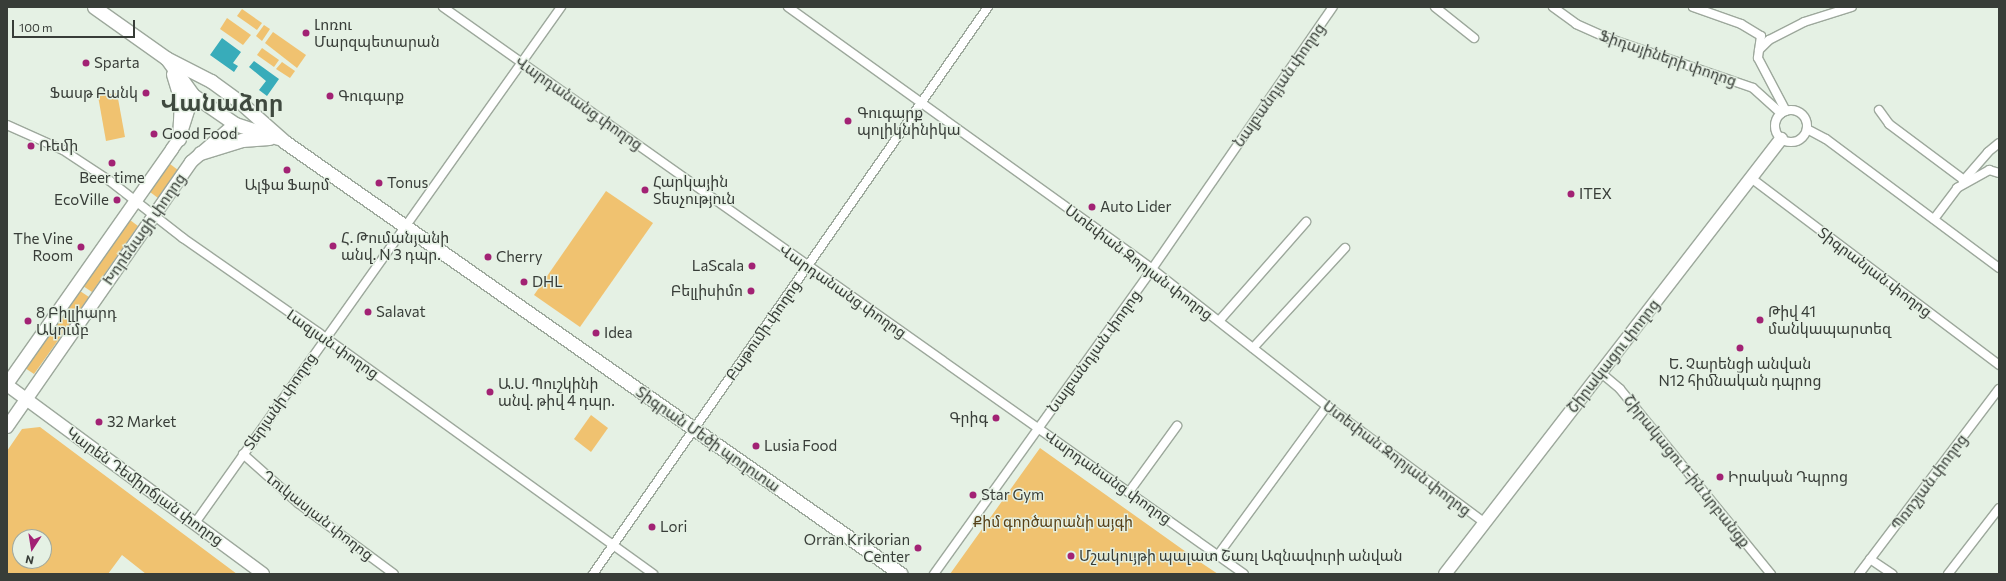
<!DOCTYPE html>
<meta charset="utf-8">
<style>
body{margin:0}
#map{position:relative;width:2006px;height:581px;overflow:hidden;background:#e5f1e4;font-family:Commissioner,"Noto Sans Armenian",sans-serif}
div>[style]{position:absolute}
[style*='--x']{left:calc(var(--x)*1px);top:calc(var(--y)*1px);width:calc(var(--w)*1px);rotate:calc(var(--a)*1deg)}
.green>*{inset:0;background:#f0c270}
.water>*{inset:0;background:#38acba}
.roads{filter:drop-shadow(1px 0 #9da89c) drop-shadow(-1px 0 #9da89c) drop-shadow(0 1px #9da89c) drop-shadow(0 -1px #9da89c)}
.street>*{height:8px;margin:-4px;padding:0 4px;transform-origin:4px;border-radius:4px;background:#fff}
.street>.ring{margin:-4px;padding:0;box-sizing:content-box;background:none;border:8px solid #fff;border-radius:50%}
.secondary>*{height:12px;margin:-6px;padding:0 6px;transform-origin:6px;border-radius:6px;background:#fff}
.primary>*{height:13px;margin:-6.5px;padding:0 6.5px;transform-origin:6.5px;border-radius:6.5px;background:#fff}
.dots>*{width:11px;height:11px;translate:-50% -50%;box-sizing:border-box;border:2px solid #e5f1e4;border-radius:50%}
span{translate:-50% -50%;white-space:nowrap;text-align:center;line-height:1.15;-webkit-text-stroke:3px #e5f1e4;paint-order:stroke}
.poi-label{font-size:15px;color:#383d38}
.left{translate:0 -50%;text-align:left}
.right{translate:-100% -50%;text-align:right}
.street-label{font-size:15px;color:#383d38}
.park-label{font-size:15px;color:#564018}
.town-label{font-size:23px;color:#3f493f;font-weight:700}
.frame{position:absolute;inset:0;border:8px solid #383d38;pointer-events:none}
.north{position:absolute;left:12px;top:529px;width:40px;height:40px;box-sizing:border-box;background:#e5f1e4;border:1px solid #a0a99f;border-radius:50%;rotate:192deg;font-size:11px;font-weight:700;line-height:16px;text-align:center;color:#383d38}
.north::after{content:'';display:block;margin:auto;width:14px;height:18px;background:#a22274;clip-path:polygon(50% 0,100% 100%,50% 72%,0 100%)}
.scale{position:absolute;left:12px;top:20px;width:123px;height:18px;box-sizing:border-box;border:2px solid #383d38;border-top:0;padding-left:5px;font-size:12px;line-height:14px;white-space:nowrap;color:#383d38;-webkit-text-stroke:3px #e5f1e4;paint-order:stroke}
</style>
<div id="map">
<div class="green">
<div style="clip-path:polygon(242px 9px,262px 23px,257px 30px,237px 16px)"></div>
<div style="clip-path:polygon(227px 18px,251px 35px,243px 45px,220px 29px)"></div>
<div style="clip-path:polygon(264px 25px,270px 29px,262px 41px,256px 36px)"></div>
<div style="clip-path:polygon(273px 32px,306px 55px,297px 68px,265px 43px)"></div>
<div style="clip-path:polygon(262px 48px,279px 60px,274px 67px,257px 55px)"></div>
<div style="clip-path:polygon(282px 62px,295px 71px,290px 78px,276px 69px)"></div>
<div style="clip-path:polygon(117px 93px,125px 137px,106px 141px,98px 96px)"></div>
<div style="clip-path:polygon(170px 164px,178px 170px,158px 198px,150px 192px)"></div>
<div style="clip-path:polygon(606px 191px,653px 223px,580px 327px,534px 295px)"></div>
<div style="clip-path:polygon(130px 220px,138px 226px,92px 292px,83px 286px)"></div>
<div style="clip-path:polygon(80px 291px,89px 297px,34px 374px,25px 368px)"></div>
<div style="clip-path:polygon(591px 415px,608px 428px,591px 452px,574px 439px)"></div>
<div style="clip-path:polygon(evenodd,40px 427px,237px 574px,146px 574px,122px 555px,108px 574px,7px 574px,7px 451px,22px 429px,40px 427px,20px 537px,44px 537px,44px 561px,20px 561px,20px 537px)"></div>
<div style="clip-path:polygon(1040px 448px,1203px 564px,1218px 574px,950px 574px)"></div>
</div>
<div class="water">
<div style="clip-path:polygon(222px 38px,241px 52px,233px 63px,238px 66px,234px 72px,210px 55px)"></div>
<div style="clip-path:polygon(254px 61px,279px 79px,267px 96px,259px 90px,266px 81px,249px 67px)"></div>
</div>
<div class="roads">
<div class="street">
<div style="--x:443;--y:7;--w:981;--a:35.29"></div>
<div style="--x:788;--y:7;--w:448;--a:35.7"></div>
<div style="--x:1152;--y:269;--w:222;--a:38.1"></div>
<div style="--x:1327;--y:406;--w:197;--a:36.5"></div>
<div style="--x:1435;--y:7;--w:50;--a:38.5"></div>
<div style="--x:1553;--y:7;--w:29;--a:36"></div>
<div style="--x:1576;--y:24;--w:35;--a:24"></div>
<div style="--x:1608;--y:38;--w:153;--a:19"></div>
<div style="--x:1753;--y:88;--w:38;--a:42"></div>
<div style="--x:1693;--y:7;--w:51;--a:19.5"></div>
<div style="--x:1741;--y:24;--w:23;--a:31"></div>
<div style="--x:1761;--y:36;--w:22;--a:98"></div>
<div style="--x:1758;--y:58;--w:60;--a:62.2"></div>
<div style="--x:1759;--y:50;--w:14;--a:-45"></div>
<div style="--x:1769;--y:40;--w:39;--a:-27"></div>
<div style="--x:1804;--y:22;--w:50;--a:-17.4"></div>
<div style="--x:1879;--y:110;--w:17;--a:54"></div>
<div style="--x:1889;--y:124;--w:94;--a:36.7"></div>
<div class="ring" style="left:1775px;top:110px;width:24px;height:24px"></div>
<div style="--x:7;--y:125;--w:61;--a:24.1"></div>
<div style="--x:63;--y:150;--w:56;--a:33.4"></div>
<div style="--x:110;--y:181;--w:93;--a:38"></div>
<div style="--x:183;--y:238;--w:166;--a:34.9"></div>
<div style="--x:319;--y:333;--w:412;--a:35.8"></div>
<div style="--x:1807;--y:129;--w:21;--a:28"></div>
<div style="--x:1826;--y:139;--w:216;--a:36.7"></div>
<div style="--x:1751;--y:178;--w:311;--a:37"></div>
<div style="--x:1963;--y:181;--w:38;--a:-49"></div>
<div style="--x:1988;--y:152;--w:14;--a:-39"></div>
<div style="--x:1934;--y:219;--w:39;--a:-53"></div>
<div style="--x:1957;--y:188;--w:37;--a:-29"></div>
<div style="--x:1989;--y:170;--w:10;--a:17"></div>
<div style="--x:1219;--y:321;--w:132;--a:-48.7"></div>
<div style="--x:1253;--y:348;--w:136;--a:-47.4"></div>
<div style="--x:1600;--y:372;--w:26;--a:40"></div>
<div style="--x:1620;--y:389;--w:239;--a:50.8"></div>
<div style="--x:243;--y:454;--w:74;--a:41.7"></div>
<div style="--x:298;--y:503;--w:119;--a:36.5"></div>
<div style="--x:1129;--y:492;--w:82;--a:-54"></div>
<div style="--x:195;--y:523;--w:633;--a:-54.65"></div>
<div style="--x:1218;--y:555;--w:185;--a:-53.8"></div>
<div style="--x:1870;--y:559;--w:27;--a:34"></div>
<div style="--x:593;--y:574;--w:691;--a:-55.14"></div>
<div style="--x:934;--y:574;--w:375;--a:-54.4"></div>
<div style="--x:1152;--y:269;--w:318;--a:-55.4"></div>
<div style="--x:1859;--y:574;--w:232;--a:-52.9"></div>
<div style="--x:1948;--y:574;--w:83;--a:-52.3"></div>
</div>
<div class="secondary">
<div style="--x:7;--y:384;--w:287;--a:-54.9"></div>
<div style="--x:172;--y:149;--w:12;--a:-55"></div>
<div style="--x:179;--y:139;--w:46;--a:-72.3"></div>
<div style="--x:7;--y:385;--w:318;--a:36.4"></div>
<div style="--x:7;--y:427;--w:323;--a:-55.2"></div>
<div style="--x:191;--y:162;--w:58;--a:-40.8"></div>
<div style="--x:1445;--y:574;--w:550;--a:-52.32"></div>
</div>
<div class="primary">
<div style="--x:94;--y:7;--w:88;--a:35.3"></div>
<div style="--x:166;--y:58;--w:51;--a:27.1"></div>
<div style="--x:211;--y:81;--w:37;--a:36"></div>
<div style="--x:241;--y:103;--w:59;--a:41.6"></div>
<div style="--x:285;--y:142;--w:752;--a:35.04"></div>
<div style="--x:167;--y:59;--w:44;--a:54.2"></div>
<div style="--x:193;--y:95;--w:51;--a:34.6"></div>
<div style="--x:235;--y:124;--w:45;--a:18"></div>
<div style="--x:173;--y:74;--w:28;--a:73"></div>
<div style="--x:181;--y:101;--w:38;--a:93"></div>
<div style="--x:200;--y:153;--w:44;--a:-17.2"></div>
<div style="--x:242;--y:140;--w:27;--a:-4"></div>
</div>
</div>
<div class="dots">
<div style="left:306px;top:33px;background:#a22274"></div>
<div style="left:86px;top:63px;background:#a22274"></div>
<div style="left:146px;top:93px;background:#a22274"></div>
<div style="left:330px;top:96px;background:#a22274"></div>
<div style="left:848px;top:121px;background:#a22274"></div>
<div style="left:154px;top:134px;background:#a22274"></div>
<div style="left:31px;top:146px;background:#a22274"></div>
<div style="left:112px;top:163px;background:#a22274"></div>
<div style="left:287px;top:170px;background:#a22274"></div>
<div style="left:379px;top:183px;background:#a22274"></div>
<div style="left:645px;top:190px;background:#a22274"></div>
<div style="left:1571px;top:194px;background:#a22274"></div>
<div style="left:117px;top:200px;background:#a22274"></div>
<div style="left:1092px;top:207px;background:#a22274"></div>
<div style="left:333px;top:246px;background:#a22274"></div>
<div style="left:81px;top:247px;background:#a22274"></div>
<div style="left:488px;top:257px;background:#a22274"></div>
<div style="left:752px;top:266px;background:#a22274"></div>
<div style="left:524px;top:282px;background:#a22274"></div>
<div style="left:751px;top:291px;background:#a22274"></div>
<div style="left:368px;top:312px;background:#a22274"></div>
<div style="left:1760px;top:320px;background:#a22274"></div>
<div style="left:28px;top:321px;background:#a22274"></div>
<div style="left:596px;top:333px;background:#a22274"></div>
<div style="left:1740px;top:348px;background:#a22274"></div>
<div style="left:490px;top:392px;background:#a22274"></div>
<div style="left:996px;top:418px;background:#a22274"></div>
<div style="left:99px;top:422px;background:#a22274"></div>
<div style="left:756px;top:446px;background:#a22274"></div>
<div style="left:1720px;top:477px;background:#a22274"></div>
<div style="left:973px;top:495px;background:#a22274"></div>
<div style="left:652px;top:527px;background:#a22274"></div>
<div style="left:918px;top:548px;background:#a22274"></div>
<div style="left:1071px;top:556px;background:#a22274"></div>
</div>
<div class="poi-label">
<span class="left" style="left:314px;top:33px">Լոռու<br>Մարզպետարան</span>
<span class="left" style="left:94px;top:63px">Sparta</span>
<span class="right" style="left:138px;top:93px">Ֆասթ Բանկ</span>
<span class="left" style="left:338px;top:96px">Գուգարք</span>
<span class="left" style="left:857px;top:121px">Գուգարք<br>պոլիկնինիկա</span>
<span class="left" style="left:162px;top:134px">Good Food</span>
<span class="left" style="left:39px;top:146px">Ռեմի</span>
<span style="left:112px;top:178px">Beer time</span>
<span class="left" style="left:653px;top:190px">Հարկային<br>Տեսչություն</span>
<span class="left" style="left:387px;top:183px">Tonus</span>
<span style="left:287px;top:185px">Ալֆա Ֆարմ</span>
<span class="left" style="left:1579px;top:194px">ITEX</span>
<span class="right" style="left:109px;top:200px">EcoVille</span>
<span class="left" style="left:1100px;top:207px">Auto Lider</span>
<span class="left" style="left:341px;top:246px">Հ. Թումանյանի<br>անվ. N 3 դպր.</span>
<span class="right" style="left:73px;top:247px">The Vine<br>Room</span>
<span class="left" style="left:496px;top:257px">Cherry</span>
<span class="right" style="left:744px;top:266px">LaScala</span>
<span class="left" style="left:532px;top:282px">DHL</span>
<span class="right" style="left:743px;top:291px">Բելլիսիմո</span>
<span class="left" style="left:1768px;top:320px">Թիվ 41<br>մանկապարտեզ</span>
<span class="left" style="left:36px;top:321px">8 Բիլլիարդ<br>Ակումբ</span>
<span class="left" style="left:376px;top:312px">Salavat</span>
<span class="left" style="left:604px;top:333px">Idea</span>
<span style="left:1740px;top:372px">Ե. Չարենցի անվան<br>N12 հիմնական դպրոց</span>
<span class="left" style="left:498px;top:392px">Ա.Ս. Պուշկինի<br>անվ. թիվ 4 դպր.</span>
<span class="right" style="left:988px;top:418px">Գրիգ</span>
<span class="left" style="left:107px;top:422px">32 Market</span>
<span class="left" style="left:764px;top:446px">Lusia Food</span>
<span class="left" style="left:1728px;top:477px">Իրական Դպրոց</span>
<span class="left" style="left:981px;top:495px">Star Gym</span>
<span class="left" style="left:660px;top:527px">Lori</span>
<span class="right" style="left:910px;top:548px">Orran Krikorian<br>Center</span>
<span class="left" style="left:1079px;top:556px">Մշակույթի պալատ Շառլ Ազնավուրի անվան</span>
</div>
<div class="street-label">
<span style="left:1668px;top:58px;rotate:19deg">Ֆիդայիների փողոց</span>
<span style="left:1279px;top:85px;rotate:-55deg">Նալբանդյան փողոց</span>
<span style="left:579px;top:103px;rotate:35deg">Վարդանանց փողոց</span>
<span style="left:144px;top:229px;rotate:-55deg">Խորենացի փողոց</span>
<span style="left:1139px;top:262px;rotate:37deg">Ստեփան Զորյան փողոց</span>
<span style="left:1875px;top:272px;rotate:37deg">Տիգրանյան փողոց</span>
<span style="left:843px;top:291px;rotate:35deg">Վարդանանց փողոց</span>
<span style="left:763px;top:330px;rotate:-55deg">Բաթումի փողոց</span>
<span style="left:333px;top:344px;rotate:35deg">Լազյան փողոց</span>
<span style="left:1094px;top:351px;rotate:-54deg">Նալբանդյան փողոց</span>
<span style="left:1613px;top:356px;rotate:-52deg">Շիրակացու փողոց</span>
<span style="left:280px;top:401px;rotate:-55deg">Տերյանի փողոց</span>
<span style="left:708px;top:439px;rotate:35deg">Տիգրան Մեծի պողոտա</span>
<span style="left:1397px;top:458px;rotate:37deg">Ստեփան Զորյան փողոց</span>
<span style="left:1687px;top:471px;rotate:51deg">Շիրակացու 1-ին նրբանցք</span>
<span style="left:1108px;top:477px;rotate:35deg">Վարդանանց փողոց</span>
<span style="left:1929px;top:482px;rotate:-53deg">Պռոշյան փողոց</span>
<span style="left:145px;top:486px;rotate:36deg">Կարեն Դեմիրճյան փողոց</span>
<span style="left:318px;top:515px;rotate:38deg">Ղուկասյան փողոց</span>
</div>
<div class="park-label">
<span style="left:1053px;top:522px">Քիմ գործարանի այգի</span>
</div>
<div class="town-label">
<span style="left:222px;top:102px">Վանաձոր</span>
</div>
<div class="frame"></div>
<div class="north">N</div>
<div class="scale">100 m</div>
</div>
